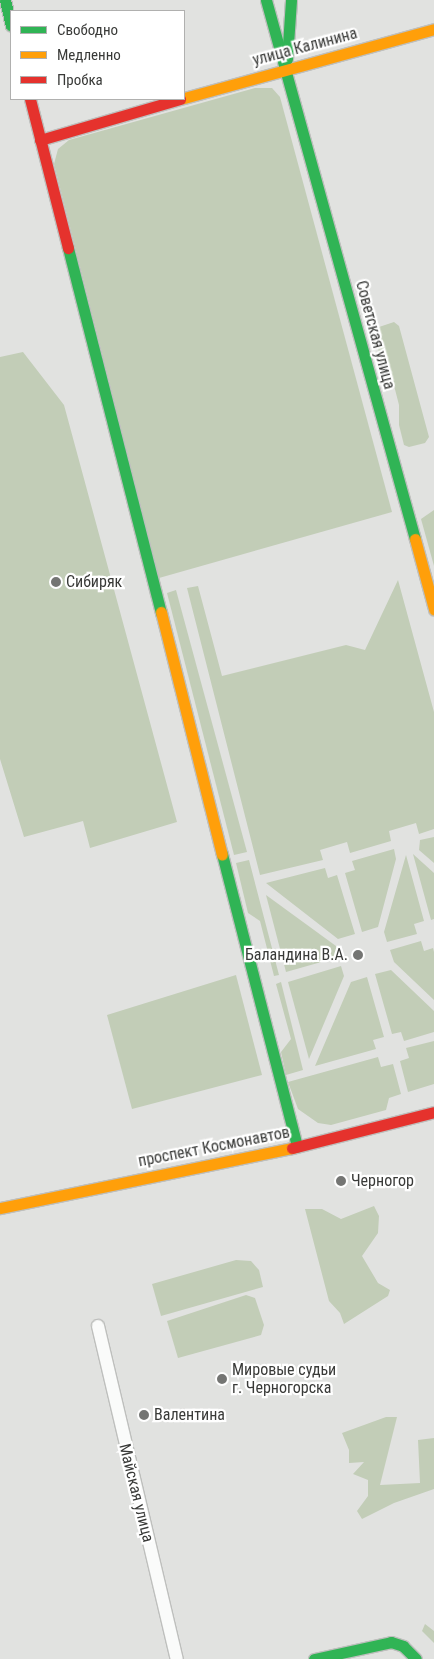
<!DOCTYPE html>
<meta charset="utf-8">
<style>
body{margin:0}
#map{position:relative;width:434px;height:1659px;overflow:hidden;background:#e1e2e0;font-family:"Roboto Condensed",sans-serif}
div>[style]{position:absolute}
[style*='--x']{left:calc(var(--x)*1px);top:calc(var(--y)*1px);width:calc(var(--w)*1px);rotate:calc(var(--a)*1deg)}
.green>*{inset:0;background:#c2cdb7}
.roads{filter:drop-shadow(1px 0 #bebfbd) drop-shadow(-1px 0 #bebfbd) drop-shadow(0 1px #bebfbd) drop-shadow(0 -1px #bebfbd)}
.street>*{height:12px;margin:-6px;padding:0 6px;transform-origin:6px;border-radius:6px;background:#fafbfa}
.fast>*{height:11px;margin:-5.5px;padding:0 5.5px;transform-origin:5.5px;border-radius:5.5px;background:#30b455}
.slow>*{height:11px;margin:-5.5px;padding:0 5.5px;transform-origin:5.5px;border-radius:5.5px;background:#ff9f0a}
.jam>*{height:11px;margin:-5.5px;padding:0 5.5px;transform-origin:5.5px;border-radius:5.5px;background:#e5322d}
.dots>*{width:14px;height:14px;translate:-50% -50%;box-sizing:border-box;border:2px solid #fff;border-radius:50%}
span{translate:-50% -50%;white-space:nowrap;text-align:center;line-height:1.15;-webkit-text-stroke:4.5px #fff;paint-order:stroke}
.street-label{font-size:16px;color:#393a38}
.poi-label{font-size:16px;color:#393a38}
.left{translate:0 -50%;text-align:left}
.right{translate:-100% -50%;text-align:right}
.legend{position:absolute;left:10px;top:10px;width:175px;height:90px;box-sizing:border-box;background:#fff;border:1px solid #b0b0af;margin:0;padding:6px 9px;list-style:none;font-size:15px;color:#393a38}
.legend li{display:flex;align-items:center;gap:10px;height:25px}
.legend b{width:25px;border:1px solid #b0b0af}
</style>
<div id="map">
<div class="green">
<div style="clip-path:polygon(255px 88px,272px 88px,280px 97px,392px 512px,159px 578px,54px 164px,58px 149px,69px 140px)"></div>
<div style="clip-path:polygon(394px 322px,399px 326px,429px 437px,425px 443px,409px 447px,404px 445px,399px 425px,399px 405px,389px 366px,379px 352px,373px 329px)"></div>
<div style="clip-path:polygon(23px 352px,64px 405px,177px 822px,90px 848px,83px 821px,24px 837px,0 759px,0 357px)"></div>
<div style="clip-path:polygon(434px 510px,434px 566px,421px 519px)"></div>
<div style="clip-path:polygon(398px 580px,434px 712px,434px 829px,419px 834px,416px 823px,389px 831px,391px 841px,350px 853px,347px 842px,320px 850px,323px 860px,260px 875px,187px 588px,198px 586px,222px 676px,346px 645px,365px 650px)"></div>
<div style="clip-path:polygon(176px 590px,247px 852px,234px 855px,167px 593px)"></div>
<div style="clip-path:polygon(434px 837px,434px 863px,419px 850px,420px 840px)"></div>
<div style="clip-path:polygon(394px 849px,396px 859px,378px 927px,362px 932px,345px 873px,355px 870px,352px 861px)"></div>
<div style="clip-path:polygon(413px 854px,434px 873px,434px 919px,431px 920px)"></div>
<div style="clip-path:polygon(406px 855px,424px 921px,414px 924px,417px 934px,387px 942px,384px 932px)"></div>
<div style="clip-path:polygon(249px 860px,279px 975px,274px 976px,260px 921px,248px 913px,236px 863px)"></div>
<div style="clip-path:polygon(325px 868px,328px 878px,337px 875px,355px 934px,338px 939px,266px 883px)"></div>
<div style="clip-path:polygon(266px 895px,336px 946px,339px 957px,286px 972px)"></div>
<div style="clip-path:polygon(421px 941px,424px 951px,433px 948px,434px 952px,434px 1000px,394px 962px,390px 950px)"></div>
<div style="clip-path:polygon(341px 966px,344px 976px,309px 1059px,288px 982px)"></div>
<div style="clip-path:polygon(391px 970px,434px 1011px,434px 1032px,404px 1041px,401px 1032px,392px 1034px,375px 974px)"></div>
<div style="clip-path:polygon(236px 975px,262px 1075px,132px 1109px,107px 1015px)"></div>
<div style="clip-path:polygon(367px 977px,384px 1037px,373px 1040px,376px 1049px,315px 1066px,351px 982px)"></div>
<div style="clip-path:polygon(281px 982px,303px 1070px,286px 1075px,281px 1052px,291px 1039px,276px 984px)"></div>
<div style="clip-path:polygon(434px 1041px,434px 1084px,408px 1092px,400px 1061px,409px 1058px,406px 1048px)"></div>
<div style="clip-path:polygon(378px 1057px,381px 1067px,393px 1064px,401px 1094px,389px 1098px,386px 1110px,331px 1125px,318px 1123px,298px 1109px,288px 1082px)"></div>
<div style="clip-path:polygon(374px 1206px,379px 1216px,378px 1233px,362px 1256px,378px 1283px,390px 1290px,388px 1296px,344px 1324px,340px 1313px,329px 1301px,305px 1209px,322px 1209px,341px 1219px)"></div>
<div style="clip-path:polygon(236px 1260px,251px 1261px,259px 1270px,263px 1287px,161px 1316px,152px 1284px)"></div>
<div style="clip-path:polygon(246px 1295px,255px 1298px,264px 1325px,261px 1335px,178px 1358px,167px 1321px)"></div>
<div style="clip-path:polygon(386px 1417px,397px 1417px,380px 1485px,420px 1483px,418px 1440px,434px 1438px,434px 1489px,394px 1503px,362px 1519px,357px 1511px,368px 1496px,368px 1480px,353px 1474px,364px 1462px,349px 1463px,349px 1450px,342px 1433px)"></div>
<div style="clip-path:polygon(425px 1624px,434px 1631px,434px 1643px,422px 1631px)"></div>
</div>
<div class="roads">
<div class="street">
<div style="--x:98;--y:1326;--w:342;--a:76.7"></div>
</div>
<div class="fast">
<div style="--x:5;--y:0;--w:26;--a:77"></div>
<div style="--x:266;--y:0;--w:559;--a:74.55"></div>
<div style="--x:287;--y:59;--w:59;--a:-86.1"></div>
<div style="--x:68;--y:248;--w:376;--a:75.7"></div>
<div style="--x:222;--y:854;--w:302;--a:75.6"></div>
<div style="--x:314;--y:1659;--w:79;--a:-12.4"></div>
<div style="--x:391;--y:1642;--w:13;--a:18"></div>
<div style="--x:403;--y:1646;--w:18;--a:45"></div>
</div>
<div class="slow">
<div style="--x:184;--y:98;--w:259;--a:-15.4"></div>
<div style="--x:415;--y:539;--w:73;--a:74.8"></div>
<div style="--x:161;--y:612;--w:250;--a:75.9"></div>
<div style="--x:0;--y:1208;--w:298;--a:-11.6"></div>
</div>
<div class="jam">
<div style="--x:30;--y:99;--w:154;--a:75.7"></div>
<div style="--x:40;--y:140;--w:146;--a:-16.3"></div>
<div style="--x:292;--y:1148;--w:146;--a:-14.2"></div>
</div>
</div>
<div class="dots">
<div style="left:56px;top:582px;background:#747573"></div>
<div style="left:358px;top:955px;background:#747573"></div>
<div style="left:341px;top:1181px;background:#747573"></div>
<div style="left:222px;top:1379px;background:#747573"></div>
<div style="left:144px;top:1415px;background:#747573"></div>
</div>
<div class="street-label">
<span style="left:305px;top:47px;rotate:-15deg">улица Калинина</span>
<span style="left:375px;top:335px;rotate:75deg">Советская улица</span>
<span style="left:214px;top:1147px;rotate:-11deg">проспект Космонавтов</span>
<span style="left:136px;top:1493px;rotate:76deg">Майская улица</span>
</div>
<div class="poi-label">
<span class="left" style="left:66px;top:582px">Сибиряк</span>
<span class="right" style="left:348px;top:955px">Баландина В.А.</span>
<span class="left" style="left:351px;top:1181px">Черногор</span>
<span class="left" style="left:232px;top:1379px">Мировые судьи<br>г. Черногорска</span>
<span class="left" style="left:154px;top:1415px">Валентина</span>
</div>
<ul class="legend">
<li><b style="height:6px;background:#30b455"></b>Свободно</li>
<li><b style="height:6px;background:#ff9f0a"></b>Медленно</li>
<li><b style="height:6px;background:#e5322d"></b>Пробка</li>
</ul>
</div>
